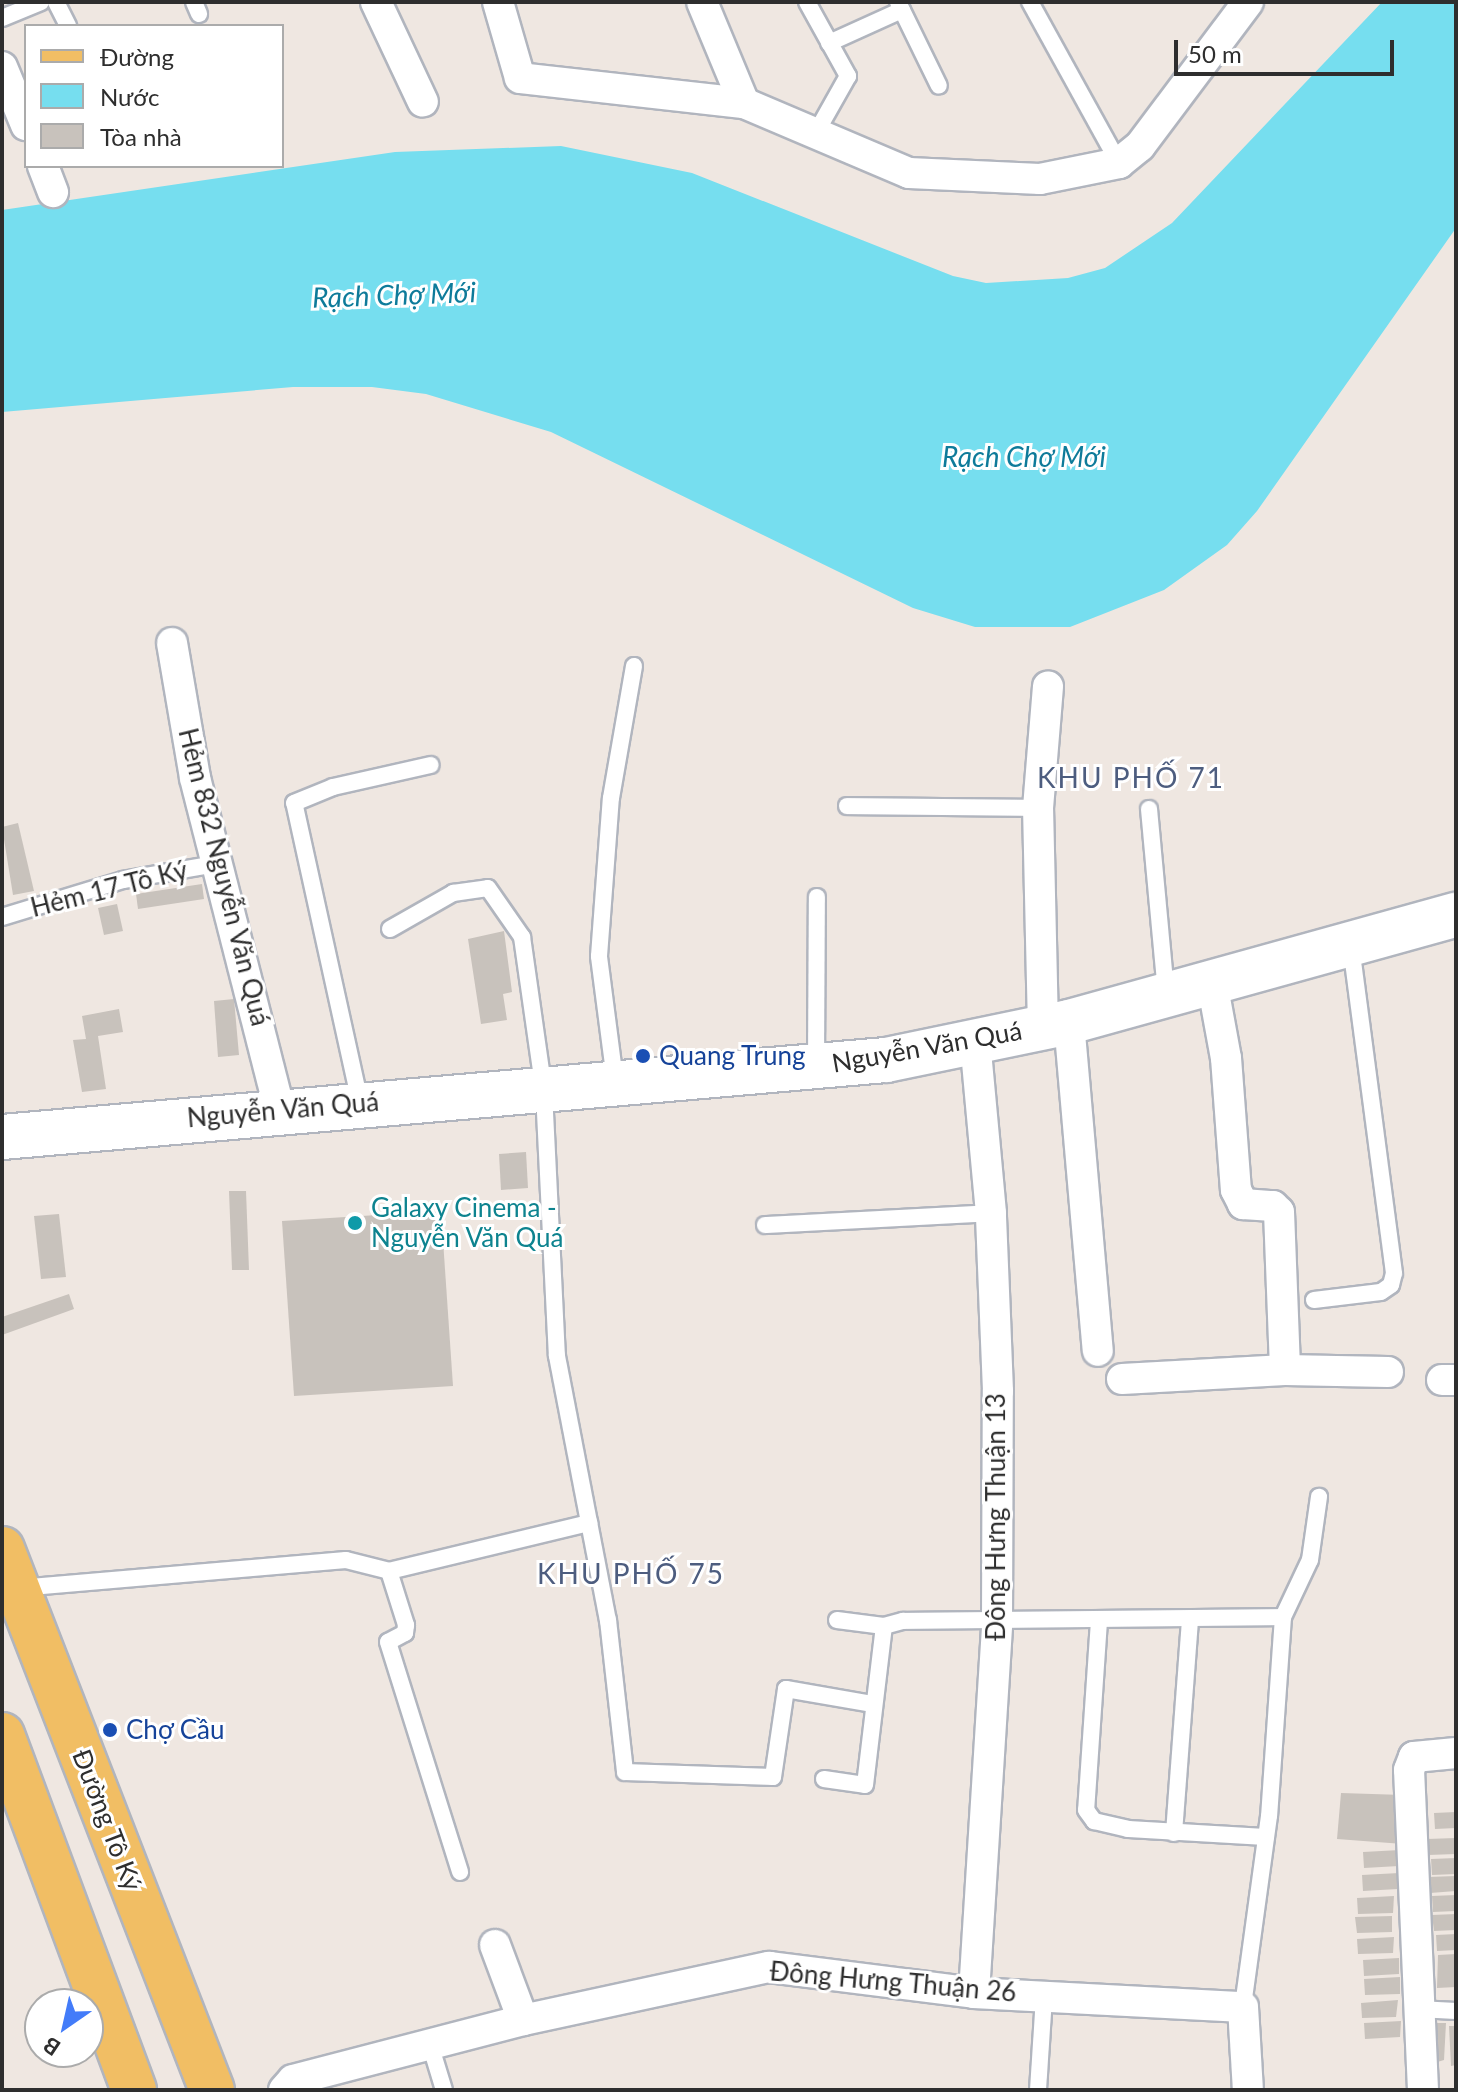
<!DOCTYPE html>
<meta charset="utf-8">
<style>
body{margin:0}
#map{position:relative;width:1458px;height:2092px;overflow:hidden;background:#efe7e1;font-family:Lato,sans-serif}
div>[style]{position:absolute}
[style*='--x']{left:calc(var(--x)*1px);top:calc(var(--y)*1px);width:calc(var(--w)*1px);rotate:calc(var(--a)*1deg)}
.water>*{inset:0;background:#76deef}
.building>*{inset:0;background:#c8c2bc}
.roads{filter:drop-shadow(2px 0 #b1b5be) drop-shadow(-2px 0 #b1b5be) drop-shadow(0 2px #b1b5be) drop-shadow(0 -2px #b1b5be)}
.service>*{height:16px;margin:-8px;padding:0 8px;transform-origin:8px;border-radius:8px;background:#fff}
.minor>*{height:30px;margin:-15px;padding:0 15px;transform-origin:15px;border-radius:15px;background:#fff}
.secondary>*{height:44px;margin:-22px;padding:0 22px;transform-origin:22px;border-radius:22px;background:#fff}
.primary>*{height:44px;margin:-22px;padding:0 22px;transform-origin:22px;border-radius:22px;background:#f1be64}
.dots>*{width:22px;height:22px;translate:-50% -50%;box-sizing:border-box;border:4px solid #fff;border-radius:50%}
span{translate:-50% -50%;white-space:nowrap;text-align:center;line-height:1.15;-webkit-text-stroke:6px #fff;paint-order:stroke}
.street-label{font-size:26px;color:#2e2e2e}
.transit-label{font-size:26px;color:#164399}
.left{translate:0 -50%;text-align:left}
.culture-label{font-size:26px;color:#0d838f}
.water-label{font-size:28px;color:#0e7b9a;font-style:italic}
.neighbourhood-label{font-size:28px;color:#4d5d7f;letter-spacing:2px}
.frame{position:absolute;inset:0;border:4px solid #2e2e2e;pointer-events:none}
.legend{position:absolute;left:24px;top:24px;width:260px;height:144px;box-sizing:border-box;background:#fff;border:2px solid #ababab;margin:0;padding:10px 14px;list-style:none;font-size:24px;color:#2e2e2e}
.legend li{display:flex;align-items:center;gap:16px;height:40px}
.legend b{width:40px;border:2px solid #ababab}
.north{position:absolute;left:24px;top:1988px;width:80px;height:80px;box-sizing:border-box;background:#fff;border:2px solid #ababab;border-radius:50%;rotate:214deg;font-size:22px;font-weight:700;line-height:32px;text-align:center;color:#2e2e2e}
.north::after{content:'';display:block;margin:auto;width:28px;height:36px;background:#437cf9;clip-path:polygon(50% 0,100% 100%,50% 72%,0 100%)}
.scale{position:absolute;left:1174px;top:40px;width:220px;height:36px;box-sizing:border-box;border:4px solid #2e2e2e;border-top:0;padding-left:10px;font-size:24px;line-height:28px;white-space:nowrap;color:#2e2e2e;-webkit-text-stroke:6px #fff;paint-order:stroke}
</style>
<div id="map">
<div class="water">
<div style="clip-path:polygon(1382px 2px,1456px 2px,1456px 228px,1257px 511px,1227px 545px,1164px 590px,1070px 627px,975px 627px,913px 608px,551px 432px,426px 394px,372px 387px,293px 387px,2px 412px,2px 210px,395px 152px,561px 146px,692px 173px,953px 276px,986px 283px,1068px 278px,1105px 268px,1172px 223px)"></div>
</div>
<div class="building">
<div style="clip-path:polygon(18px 823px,34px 891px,13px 895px,2px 827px)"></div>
<div style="clip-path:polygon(202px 884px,204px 899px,138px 909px,136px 894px)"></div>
<div style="clip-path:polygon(117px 904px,123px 931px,104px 935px,98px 908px)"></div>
<div style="clip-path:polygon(504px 931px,512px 992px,503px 994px,507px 1020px,481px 1024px,468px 939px)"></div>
<div style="clip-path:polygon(234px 999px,239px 1055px,218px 1057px,214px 1001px)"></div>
<div style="clip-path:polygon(119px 1009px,123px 1032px,98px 1036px,106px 1089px,82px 1092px,73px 1040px,86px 1039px,82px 1016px)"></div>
<div style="clip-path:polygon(526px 1152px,528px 1188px,501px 1190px,499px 1154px)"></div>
<div style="clip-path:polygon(229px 1191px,246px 1191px,249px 1270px,232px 1270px)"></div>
<div style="clip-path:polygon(441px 1211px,453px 1386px,294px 1396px,282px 1221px)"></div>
<div style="clip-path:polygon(59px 1214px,66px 1277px,41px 1279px,34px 1216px)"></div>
<div style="clip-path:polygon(69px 1294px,74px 1309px,2px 1335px,2px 1317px)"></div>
<div style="clip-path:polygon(1341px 1793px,1403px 1795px,1403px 1844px,1337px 1839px)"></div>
<div style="clip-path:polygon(1456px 1812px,1456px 1828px,1435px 1829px,1434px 1813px)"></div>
<div style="clip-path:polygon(1456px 1838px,1456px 1854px,1428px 1855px,1427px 1839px)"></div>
<div style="clip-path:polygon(1400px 1850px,1399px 1866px,1364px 1868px,1363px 1852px)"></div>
<div style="clip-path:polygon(1456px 1858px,1456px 1874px,1432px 1875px,1431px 1859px)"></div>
<div style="clip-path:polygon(1399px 1873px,1398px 1889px,1363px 1891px,1362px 1875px)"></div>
<div style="clip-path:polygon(1456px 1876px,1456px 1891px,1430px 1893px,1428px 1877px)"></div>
<div style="clip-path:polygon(1456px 1895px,1456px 1911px,1433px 1912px,1432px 1896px)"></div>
<div style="clip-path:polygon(1394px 1896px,1393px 1913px,1358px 1914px,1357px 1898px)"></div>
<div style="clip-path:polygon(1456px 1914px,1456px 1930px,1434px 1931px,1432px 1915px)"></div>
<div style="clip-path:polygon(1392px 1916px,1392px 1932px,1357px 1933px,1355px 1917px)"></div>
<div style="clip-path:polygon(1456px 1934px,1456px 1950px,1437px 1951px,1436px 1935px)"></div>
<div style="clip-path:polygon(1394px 1937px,1393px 1953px,1358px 1954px,1357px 1939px)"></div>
<div style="clip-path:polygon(1456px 1954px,1456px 1987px,1437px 1988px,1438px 1955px)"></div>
<div style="clip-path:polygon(1399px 1958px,1399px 1974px,1364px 1976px,1363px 1960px)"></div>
<div style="clip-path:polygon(1400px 1977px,1400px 1994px,1365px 1995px,1364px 1979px)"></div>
<div style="clip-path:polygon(1398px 2000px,1396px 2017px,1362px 2018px,1361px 2003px)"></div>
<div style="clip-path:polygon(1401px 2021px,1400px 2037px,1365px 2039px,1364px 2023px)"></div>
<div style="clip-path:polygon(1432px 2023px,1446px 2023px,1444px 2060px,1434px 2063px)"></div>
<div style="clip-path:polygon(1449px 2026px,1456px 2026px,1456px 2065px,1451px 2066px)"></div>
</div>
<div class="roads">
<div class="service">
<div style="--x:56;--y:2;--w:27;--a:63"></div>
<div style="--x:194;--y:2;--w:13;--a:67"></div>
<div style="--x:807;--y:2;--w:85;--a:61"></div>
<div style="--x:848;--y:76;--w:63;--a:119.4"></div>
<div style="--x:898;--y:2;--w:93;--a:64"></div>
<div style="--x:1030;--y:2;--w:184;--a:61.1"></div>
<div style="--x:2;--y:18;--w:42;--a:-22.3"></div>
<div style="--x:829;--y:43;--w:80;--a:-24.3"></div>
<div style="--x:847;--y:806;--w:191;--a:0.6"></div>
<div style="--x:1149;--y:809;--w:185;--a:84.7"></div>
<div style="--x:2;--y:917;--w:127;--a:-17"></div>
<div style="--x:123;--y:880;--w:94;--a:-9.8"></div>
<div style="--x:390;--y:929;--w:73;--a:-29.7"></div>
<div style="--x:453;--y:893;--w:35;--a:-8"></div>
<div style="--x:488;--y:888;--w:60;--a:55.2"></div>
<div style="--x:522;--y:937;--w:157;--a:81.9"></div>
<div style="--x:544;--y:1092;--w:264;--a:87.2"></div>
<div style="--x:557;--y:1356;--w:269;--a:79.1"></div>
<div style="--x:608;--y:1620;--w:153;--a:83.6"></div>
<div style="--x:625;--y:1772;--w:148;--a:1.9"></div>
<div style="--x:773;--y:1777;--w:89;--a:-81.6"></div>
<div style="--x:786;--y:1689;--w:87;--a:9.9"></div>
<div style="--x:816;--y:1064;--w:167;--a:-89.7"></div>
<div style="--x:615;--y:1080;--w:125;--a:-97.4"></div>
<div style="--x:599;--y:956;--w:158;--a:-85.7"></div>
<div style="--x:611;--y:798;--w:134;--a:-80.1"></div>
<div style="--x:360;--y:1102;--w:306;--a:-102.4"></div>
<div style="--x:294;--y:803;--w:42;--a:-22.3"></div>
<div style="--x:333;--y:787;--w:100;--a:-12.7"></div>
<div style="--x:765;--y:1225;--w:226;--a:-3"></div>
<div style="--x:1314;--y:1300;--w:67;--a:-6.8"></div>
<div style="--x:1381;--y:1292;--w:12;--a:-35"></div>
<div style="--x:1391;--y:1285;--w:12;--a:-76"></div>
<div style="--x:1394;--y:1273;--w:328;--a:-97.5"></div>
<div style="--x:389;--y:1571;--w:57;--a:72.5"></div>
<div style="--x:406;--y:1625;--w:8;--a:97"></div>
<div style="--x:405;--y:1633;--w:19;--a:152"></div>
<div style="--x:388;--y:1642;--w:241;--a:72.6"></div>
<div style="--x:19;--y:1588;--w:328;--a:-4.9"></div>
<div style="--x:346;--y:1560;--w:44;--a:14.3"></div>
<div style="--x:389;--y:1571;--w:206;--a:-13.5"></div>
<div style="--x:1283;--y:1617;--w:63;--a:-64.7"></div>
<div style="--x:1310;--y:1560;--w:64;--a:-81.9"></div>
<div style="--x:837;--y:1620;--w:47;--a:7.3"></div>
<div style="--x:1099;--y:1621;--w:189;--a:93.9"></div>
<div style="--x:1086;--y:1810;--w:14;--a:54"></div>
<div style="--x:1094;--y:1821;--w:35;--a:13"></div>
<div style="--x:1128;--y:1829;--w:138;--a:3.3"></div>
<div style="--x:824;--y:1779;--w:41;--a:8.3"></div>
<div style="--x:865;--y:1785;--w:160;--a:-83.2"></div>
<div style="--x:884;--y:1626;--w:20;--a:-15"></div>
<div style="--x:903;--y:1621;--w:380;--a:-0.6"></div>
<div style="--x:1283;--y:1617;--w:199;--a:94"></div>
<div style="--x:1269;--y:1816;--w:193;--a:97.8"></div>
<div style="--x:1174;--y:1833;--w:215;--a:-85.7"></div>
<div style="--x:1418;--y:2009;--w:38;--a:3"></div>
<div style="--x:430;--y:2044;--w:48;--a:73.1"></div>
<div style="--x:1038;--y:2090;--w:94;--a:-86.3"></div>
</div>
<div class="minor">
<div style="--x:376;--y:2;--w:110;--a:64.8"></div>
<div style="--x:498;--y:2;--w:79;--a:73.9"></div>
<div style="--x:520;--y:78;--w:225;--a:6.4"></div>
<div style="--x:744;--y:103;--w:179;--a:23"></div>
<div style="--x:909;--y:173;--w:131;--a:2.6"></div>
<div style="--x:1040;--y:179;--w:81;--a:-11.4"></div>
<div style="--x:1119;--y:163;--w:27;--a:-39"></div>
<div style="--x:1140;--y:146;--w:180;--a:-53.1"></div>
<div style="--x:702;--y:2;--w:109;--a:67.4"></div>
<div style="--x:2;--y:67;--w:63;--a:67.5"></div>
<div style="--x:43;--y:166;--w:28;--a:69"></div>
<div style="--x:172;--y:643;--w:137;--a:80.3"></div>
<div style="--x:195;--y:778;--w:344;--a:75.7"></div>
<div style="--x:1212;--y:982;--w:77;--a:79.6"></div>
<div style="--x:1226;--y:1058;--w:132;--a:85.7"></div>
<div style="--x:1236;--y:1190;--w:16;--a:63"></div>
<div style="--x:1243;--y:1204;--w:30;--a:4"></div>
<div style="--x:1273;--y:1206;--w:8;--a:45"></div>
<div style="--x:1279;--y:1212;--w:158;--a:87.8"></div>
<div style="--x:1069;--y:1022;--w:330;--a:85"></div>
<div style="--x:1043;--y:1027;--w:219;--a:-91.3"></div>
<div style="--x:1038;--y:808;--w:122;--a:-85.3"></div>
<div style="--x:1122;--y:1379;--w:163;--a:-3.2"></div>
<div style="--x:1285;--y:1370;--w:103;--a:1.1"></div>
<div style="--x:1442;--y:1380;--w:14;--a:0"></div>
<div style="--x:495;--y:1945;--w:80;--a:69.5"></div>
<div style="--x:974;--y:1993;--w:371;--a:-86.4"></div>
<div style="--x:997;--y:1623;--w:232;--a:-89.8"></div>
<div style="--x:998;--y:1391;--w:178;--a:-92.3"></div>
<div style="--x:991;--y:1213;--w:172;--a:-95.3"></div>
<div style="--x:284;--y:2090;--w:13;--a:-48"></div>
<div style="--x:293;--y:2080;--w:238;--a:-14.6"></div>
<div style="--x:523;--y:2020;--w:252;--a:-12.2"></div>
<div style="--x:769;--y:1967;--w:207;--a:7.2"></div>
<div style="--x:974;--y:1993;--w:269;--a:3"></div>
<div style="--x:1243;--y:2007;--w:83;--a:86.6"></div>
<div style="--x:1423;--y:2090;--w:320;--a:-92.5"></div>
<div style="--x:1409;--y:1770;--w:14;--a:-69"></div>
<div style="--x:1414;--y:1757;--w:42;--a:-5.4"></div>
</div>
<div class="secondary">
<div style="--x:2;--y:1137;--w:887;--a:-4.98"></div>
<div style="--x:886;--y:1060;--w:187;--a:-11.7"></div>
<div style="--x:1069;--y:1022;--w:402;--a:-15.5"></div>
</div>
<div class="primary">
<div style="--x:2;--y:1549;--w:580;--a:68.79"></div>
<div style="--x:2;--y:1735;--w:379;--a:69.6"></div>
</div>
</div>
<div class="dots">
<div style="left:643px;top:1056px;background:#1a4fb4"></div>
<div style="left:355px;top:1223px;background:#0f9aa8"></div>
<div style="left:110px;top:1730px;background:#1a4fb4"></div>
</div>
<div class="street-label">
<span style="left:224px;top:877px;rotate:76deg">Hẻm 832 Nguyễn Văn Quá</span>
<span style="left:109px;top:889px;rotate:-14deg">Hẻm 17 Tô Ký</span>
<span style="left:927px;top:1047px;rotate:-10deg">Nguyễn Văn Quá</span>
<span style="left:283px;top:1110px;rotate:-5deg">Nguyễn Văn Quá</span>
<span style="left:996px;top:1517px;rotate:-90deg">Đông Hưng Thuận 13</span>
<span style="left:107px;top:1820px;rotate:69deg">Đường Tô Ký</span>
<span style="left:893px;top:1982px;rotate:5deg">Đông Hưng Thuận 26</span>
</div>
<div class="transit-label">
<span class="left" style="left:659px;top:1056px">Quang Trung</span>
<span class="left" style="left:126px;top:1730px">Chợ Cầu</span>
</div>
<div class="culture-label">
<span class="left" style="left:371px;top:1223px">Galaxy Cinema -<br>Nguyễn Văn Quá</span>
</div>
<div class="water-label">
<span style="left:394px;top:294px;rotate:-2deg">Rạch Chợ Mới</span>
<span style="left:1024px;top:456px">Rạch Chợ Mới</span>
</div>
<div class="neighbourhood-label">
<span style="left:1131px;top:777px">KHU PHỐ 71</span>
<span style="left:631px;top:1573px">KHU PHỐ 75</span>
</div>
<div class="frame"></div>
<ul class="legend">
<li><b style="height:10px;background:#f1be64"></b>Đường</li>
<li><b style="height:22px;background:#76deef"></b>Nước</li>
<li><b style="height:22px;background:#c8c2bc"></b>Tòa nhà</li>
</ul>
<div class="north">B</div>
<div class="scale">50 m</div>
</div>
